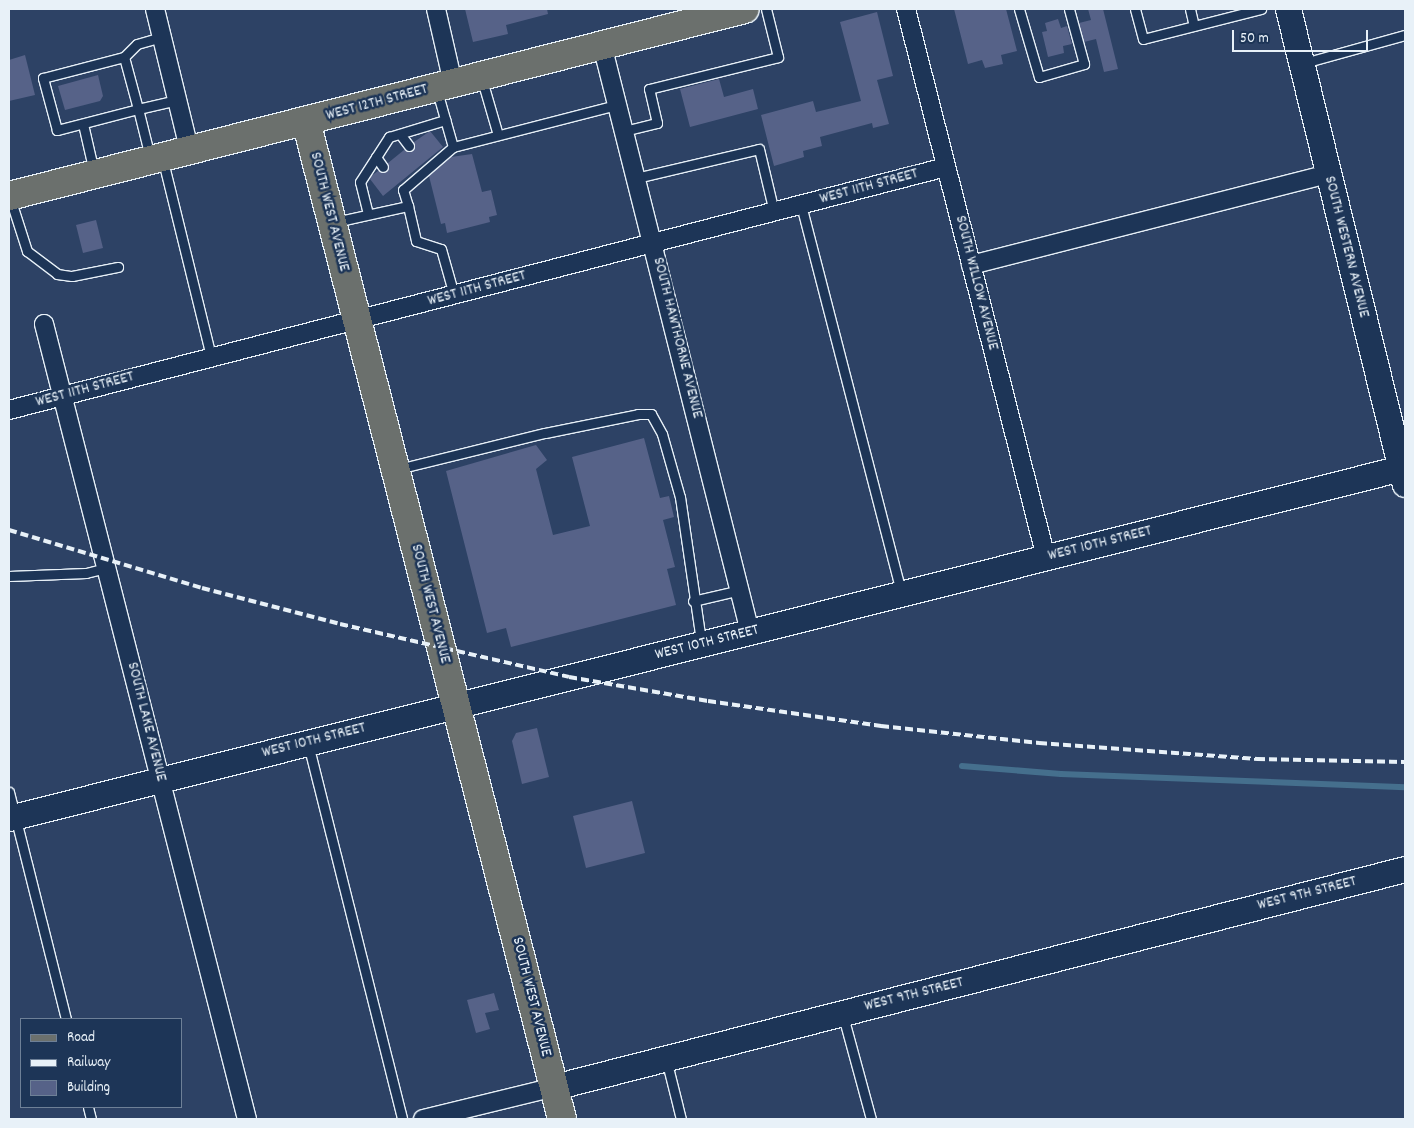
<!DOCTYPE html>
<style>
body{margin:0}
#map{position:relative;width:1414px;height:1128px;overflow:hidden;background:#2d4265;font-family:Dekko,sans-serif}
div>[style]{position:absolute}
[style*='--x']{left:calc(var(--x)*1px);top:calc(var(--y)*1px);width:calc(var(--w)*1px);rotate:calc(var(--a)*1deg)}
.stream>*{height:5.5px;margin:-2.75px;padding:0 2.75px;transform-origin:2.75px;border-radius:2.75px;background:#456f8d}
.building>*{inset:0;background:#566288}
.roads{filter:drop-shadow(1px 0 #e8f1f8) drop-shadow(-1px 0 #e8f1f8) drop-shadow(0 1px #e8f1f8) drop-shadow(0 -1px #e8f1f8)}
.lane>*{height:9px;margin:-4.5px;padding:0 4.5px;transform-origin:4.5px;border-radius:4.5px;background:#1d3557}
.street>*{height:18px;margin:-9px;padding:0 9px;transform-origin:9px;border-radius:9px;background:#1d3557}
.secondary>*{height:25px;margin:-12.5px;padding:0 12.5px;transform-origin:12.5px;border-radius:12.5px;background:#1d3557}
.primary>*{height:28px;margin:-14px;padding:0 14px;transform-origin:14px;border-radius:14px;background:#6b706d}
.rail>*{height:4px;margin-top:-2px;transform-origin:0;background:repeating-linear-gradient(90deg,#e8f1f8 0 8px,transparent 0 12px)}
span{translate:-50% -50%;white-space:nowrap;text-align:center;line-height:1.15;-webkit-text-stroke:5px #1d3557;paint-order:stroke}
.street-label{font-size:16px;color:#e8f1f8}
.frame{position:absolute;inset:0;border:10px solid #e8f1f8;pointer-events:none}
.legend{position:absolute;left:20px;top:1018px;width:162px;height:90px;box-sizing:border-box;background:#1d3557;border:1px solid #6e8097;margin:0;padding:6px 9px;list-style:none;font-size:15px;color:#e8f1f8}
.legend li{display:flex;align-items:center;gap:10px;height:25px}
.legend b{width:25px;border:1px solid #6e8097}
.scale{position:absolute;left:1232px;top:30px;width:136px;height:22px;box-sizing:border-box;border:2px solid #e8f1f8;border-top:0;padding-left:6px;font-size:15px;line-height:18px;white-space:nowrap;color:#e8f1f8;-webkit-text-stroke:4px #1d3557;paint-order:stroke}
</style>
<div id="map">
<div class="stream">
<div style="--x:962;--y:766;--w:99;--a:4.6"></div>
<div style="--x:1061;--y:774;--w:344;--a:2.2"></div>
</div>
<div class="building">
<div style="clip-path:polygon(465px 9px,547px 9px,548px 14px,506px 25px,508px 34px,473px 42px)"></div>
<div style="clip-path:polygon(954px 9px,1006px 9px,1017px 51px,1001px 55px,1003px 64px,985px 68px,982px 60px,968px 64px)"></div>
<div style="clip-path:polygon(1088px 9px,1103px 9px,1118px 69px,1104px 72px,1096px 39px,1084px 42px,1079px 23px,1091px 20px)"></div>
<div style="clip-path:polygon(877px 12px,893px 76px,877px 80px,889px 124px,873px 128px,872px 123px,820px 137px,822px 146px,803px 151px,804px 157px,774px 166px,761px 115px,813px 101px,816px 112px,861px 101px,840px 22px)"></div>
<div style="clip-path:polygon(1058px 19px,1061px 28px,1067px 26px,1072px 44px,1063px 46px,1064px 53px,1048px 57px,1042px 32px,1047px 31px,1045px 23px)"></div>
<div style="clip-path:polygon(25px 55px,35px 95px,9px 101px,9px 60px)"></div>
<div style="clip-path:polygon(98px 75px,103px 96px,100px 101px,65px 110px,58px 86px)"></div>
<div style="clip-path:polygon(719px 79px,724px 97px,753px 89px,758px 109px,690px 127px,680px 89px)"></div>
<div style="clip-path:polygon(430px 131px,443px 147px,383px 196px,370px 179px,371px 176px,378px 171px,387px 172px,388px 163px,404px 150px,413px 151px,414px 142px)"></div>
<div style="clip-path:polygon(472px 154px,482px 192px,491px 190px,497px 215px,489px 217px,490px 222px,447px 233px,445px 223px,441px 224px,429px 176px,451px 157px)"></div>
<div style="clip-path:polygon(96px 220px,103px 248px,83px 253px,76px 225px)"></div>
<div style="clip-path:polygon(644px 438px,660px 498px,669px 496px,674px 517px,663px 520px,675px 567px,667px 569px,676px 605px,511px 647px,506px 628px,487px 633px,446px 471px,536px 445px,547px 460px,536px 469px,553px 535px,590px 526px,572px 457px)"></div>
<div style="clip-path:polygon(537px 728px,549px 777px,522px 784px,512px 741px,516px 733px)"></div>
<div style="clip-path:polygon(632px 801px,645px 853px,586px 868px,573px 816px)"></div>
<div style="clip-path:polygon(494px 993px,499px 1010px,485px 1013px,490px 1029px,476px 1033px,467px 1000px)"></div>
</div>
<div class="roads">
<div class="lane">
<div style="--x:1019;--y:9;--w:71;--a:73.6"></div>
<div style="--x:1039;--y:77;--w:47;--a:-16.1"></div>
<div style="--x:1084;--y:64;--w:57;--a:-105.3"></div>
<div style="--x:1135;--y:9;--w:31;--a:75"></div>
<div style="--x:1143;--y:39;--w:122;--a:-14.3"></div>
<div style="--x:1190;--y:9;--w:17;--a:77"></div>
<div style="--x:124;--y:57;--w:54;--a:74.9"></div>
<div style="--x:138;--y:109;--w:84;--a:165.5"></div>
<div style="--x:57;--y:130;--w:54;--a:-105.1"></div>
<div style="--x:43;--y:78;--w:84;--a:-14.5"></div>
<div style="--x:124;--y:57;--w:18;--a:-45"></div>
<div style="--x:137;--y:44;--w:26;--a:-16"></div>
<div style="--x:1304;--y:63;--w:105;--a:-15.5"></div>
<div style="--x:482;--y:80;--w:57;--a:73.8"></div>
<div style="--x:83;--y:124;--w:49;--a:77.1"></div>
<div style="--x:624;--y:131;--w:34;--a:-14"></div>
<div style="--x:657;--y:123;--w:35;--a:-103"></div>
<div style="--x:649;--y:89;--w:133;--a:-13.9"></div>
<div style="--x:778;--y:57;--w:49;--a:-104"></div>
<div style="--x:400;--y:134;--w:15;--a:53"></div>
<div style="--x:453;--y:147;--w:169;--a:-14.4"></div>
<div style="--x:150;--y:157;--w:49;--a:-104"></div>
<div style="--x:138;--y:109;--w:40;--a:-13"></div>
<div style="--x:376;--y:157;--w:12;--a:55"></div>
<div style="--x:163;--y:161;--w:202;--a:76.2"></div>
<div style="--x:636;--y:178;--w:126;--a:-13.3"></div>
<div style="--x:759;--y:149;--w:65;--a:76.6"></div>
<div style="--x:10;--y:198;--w:56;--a:72.2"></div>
<div style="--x:27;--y:251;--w:38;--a:37"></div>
<div style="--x:57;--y:274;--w:15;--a:8"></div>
<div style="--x:72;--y:276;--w:47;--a:-11.1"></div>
<div style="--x:801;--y:205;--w:399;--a:75.5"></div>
<div style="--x:408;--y:206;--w:17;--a:-107"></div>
<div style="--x:403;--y:190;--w:66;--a:-40.7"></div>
<div style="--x:453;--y:147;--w:58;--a:-105.9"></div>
<div style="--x:368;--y:214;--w:33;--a:-104"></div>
<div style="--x:360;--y:182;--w:54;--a:-57.2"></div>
<div style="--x:389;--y:137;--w:59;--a:-16.9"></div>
<div style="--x:335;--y:222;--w:75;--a:-12.4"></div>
<div style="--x:408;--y:206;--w:36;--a:77"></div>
<div style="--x:416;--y:241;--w:26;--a:18"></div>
<div style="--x:441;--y:249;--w:48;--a:74.2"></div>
<div style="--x:398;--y:469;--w:151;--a:-13.8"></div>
<div style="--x:545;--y:433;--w:95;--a:-11.5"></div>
<div style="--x:638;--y:414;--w:13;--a:0"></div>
<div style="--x:651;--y:414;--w:23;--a:61"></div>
<div style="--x:662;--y:434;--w:66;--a:74.1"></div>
<div style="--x:680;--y:497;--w:146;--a:81.7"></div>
<div style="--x:9;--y:576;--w:77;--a:-2.2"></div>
<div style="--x:86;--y:573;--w:21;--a:-14"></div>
<div style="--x:693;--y:601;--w:48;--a:-13.2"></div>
<div style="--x:308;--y:744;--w:387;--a:75.9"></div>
<div style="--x:9;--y:792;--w:234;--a:75.9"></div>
<div style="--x:843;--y:1016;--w:107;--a:74.8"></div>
<div style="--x:666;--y:1059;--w:62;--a:76"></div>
<div style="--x:88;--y:1107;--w:12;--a:76"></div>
</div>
<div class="street">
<div style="--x:155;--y:9;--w:144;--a:76.3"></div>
<div style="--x:436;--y:9;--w:76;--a:77.1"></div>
<div style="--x:906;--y:9;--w:567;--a:75.69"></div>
<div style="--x:602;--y:45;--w:605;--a:75.85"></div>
<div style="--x:971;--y:265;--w:367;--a:-14.3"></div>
<div style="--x:44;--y:324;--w:821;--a:75.68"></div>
<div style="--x:9;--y:410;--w:968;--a:-14.54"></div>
<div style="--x:423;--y:1119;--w:135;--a:-13.7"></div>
</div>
<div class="secondary">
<div style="--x:1288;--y:9;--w:489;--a:76.2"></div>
<div style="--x:9;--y:818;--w:1435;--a:-14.11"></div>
<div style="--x:554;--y:1087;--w:878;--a:-14.37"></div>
</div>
<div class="primary">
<div style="--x:306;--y:121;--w:1030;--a:75.61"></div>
<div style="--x:9;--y:196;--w:759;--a:-14.26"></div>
</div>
</div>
<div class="rail">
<div style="--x:9;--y:530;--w:202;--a:16.7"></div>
<div style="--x:202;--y:588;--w:143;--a:14.6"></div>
<div style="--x:340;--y:624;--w:235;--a:13"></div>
<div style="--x:569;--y:677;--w:141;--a:9.8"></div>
<div style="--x:708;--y:701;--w:175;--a:8.2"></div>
<div style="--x:881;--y:726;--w:159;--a:6.1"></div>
<div style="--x:1039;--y:743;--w:219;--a:4.2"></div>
<div style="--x:1257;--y:759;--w:148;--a:1.2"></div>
</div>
<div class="street-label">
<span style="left:377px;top:103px;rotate:-15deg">WEST 12TH STREET</span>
<span style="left:869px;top:187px;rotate:-15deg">WEST 11TH STREET</span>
<span style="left:329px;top:212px;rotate:76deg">SOUTH WEST AVENUE</span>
<span style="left:1346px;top:247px;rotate:76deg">SOUTH WESTERN AVENUE</span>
<span style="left:976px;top:283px;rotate:76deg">SOUTH WILLOW AVENUE</span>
<span style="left:477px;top:289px;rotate:-15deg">WEST 11TH STREET</span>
<span style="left:677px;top:338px;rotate:76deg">SOUTH HAWTHORNE AVENUE</span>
<span style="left:85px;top:390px;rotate:-15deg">WEST 11TH STREET</span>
<span style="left:1100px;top:544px;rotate:-14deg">WEST 10TH STREET</span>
<span style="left:430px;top:604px;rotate:76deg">SOUTH WEST AVENUE</span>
<span style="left:707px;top:643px;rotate:-14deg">WEST 10TH STREET</span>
<span style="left:146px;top:722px;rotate:76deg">SOUTH LAKE AVENUE</span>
<span style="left:314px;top:741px;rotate:-14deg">WEST 10TH STREET</span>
<span style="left:1307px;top:894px;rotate:-14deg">WEST 9TH STREET</span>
<span style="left:914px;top:995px;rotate:-14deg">WEST 9TH STREET</span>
<span style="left:531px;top:997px;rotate:76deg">SOUTH WEST AVENUE</span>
</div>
<div class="frame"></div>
<ul class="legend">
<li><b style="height:6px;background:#6b706d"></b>Road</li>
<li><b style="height:6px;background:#e8f1f8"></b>Railway</li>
<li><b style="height:14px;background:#566288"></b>Building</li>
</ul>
<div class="scale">50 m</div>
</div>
